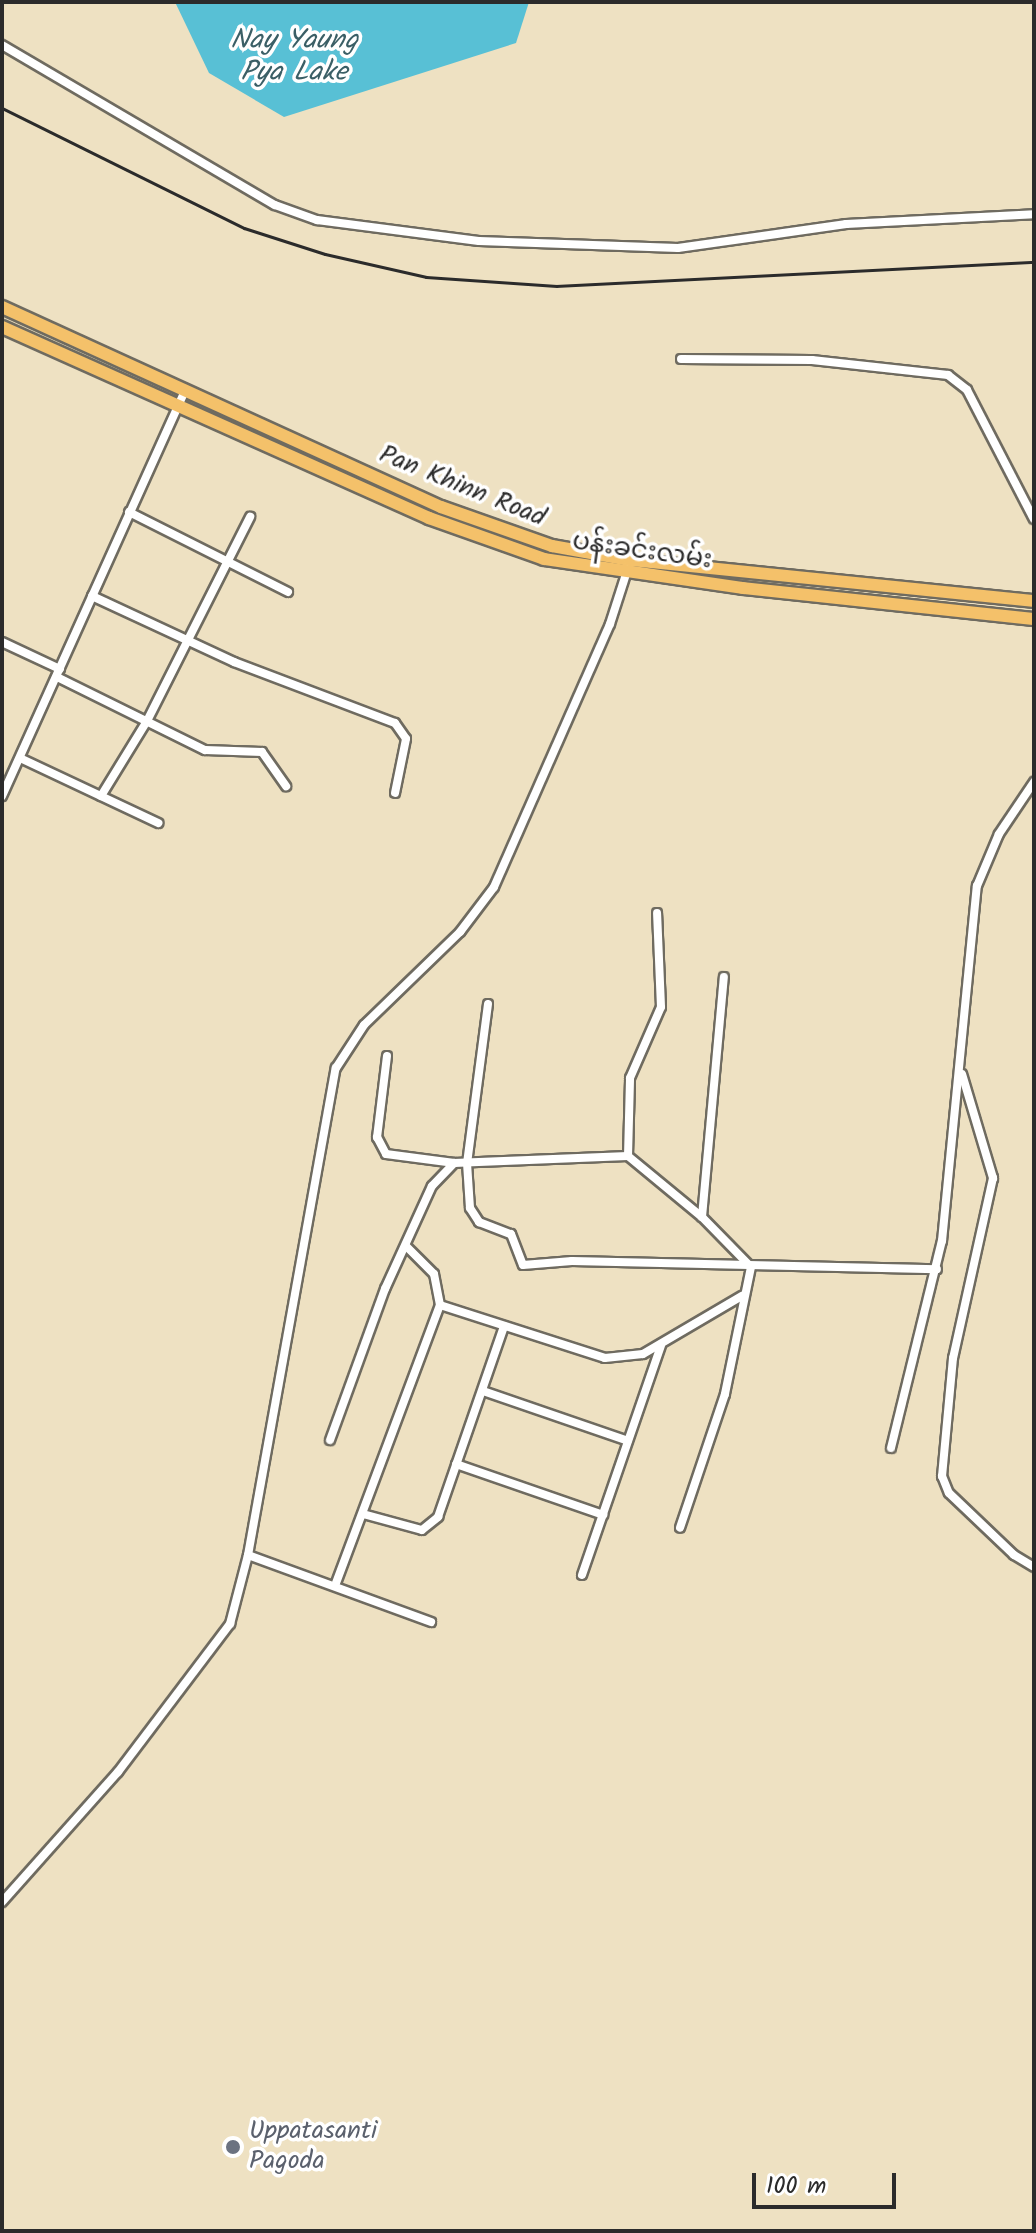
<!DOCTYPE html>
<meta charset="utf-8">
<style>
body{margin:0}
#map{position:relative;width:1036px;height:2233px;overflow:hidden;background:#eee1c2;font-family:Kalam,"Noto Sans Myanmar",sans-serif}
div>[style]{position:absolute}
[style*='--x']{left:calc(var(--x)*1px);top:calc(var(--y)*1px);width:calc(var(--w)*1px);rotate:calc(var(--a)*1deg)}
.water>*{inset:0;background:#58c0d5}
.roads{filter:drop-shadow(2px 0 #6f6b60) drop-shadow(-2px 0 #6f6b60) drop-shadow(0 2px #6f6b60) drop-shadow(0 -2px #6f6b60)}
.minor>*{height:8px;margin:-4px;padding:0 4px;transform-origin:4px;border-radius:4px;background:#fff}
.primary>*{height:12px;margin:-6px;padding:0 6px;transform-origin:6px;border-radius:6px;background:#f4c16a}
.rail>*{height:3px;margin:-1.5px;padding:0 1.5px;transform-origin:1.5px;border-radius:1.5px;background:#2b2b2b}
.dots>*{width:22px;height:22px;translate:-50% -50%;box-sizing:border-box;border:4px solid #fff;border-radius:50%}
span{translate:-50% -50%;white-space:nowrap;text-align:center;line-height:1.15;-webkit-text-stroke:7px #fff;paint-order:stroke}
.street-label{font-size:26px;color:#2b2b2b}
.worship-label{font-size:26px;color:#5b616d}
.left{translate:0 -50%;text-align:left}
.water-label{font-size:28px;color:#3b5f66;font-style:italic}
.frame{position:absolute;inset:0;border:4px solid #2b2b2b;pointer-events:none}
.scale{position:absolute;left:752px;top:2173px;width:144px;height:36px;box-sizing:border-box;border:4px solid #2b2b2b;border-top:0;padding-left:10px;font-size:24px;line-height:28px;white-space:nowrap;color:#2b2b2b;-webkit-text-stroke:6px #fff;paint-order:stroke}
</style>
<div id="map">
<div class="water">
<div style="clip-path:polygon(175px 2px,529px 2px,516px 43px,284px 117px,209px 73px)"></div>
</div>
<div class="roads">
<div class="minor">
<div style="--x:2;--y:45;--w:316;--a:30.4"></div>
<div style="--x:275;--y:205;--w:45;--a:19.7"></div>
<div style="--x:317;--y:220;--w:163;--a:7.4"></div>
<div style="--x:479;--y:241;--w:199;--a:2"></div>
<div style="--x:678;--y:248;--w:170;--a:-8.1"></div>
<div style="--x:846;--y:224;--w:188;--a:-3"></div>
<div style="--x:681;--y:359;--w:131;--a:0.4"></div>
<div style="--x:812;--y:360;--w:137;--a:6.3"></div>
<div style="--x:948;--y:375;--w:24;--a:38"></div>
<div style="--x:967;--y:390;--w:145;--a:62.6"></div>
<div style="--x:129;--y:512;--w:178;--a:26.7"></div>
<div style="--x:92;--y:596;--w:157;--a:24.9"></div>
<div style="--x:234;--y:662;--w:172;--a:20.8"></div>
<div style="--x:395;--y:723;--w:19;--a:55"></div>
<div style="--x:406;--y:739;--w:55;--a:101.5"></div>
<div style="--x:2;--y:642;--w:64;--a:25"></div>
<div style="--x:57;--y:677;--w:165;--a:26.3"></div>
<div style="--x:205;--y:750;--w:57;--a:2"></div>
<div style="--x:262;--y:752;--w:42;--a:54.8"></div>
<div style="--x:20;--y:758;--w:153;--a:25.2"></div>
<div style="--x:2;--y:796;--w:445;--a:-65.7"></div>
<div style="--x:101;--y:796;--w:88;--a:-58.5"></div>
<div style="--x:147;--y:721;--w:229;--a:-63.2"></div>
<div style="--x:488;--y:1004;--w:160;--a:97.5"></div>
<div style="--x:467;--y:1163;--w:45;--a:86.2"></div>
<div style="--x:470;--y:1208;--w:17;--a:57"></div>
<div style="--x:479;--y:1222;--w:34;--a:21"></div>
<div style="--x:511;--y:1234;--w:33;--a:69"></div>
<div style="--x:523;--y:1265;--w:49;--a:-4.7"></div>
<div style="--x:572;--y:1261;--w:365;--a:1.3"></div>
<div style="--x:387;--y:1056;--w:82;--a:97"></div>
<div style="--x:377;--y:1137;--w:19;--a:62"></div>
<div style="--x:386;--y:1154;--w:69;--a:7.5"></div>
<div style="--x:454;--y:1163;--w:174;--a:-2.3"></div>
<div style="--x:628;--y:1156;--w:96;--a:39.5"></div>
<div style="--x:702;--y:1217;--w:70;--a:45.6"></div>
<div style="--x:751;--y:1267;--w:130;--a:101.6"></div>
<div style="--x:725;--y:1394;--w:141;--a:108.6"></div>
<div style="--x:962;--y:1074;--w:109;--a:73.4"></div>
<div style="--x:993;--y:1178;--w:184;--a:102.5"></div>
<div style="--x:953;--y:1358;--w:119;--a:95.3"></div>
<div style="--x:942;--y:1476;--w:18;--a:68"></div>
<div style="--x:949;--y:1493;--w:90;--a:43.6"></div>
<div style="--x:1014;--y:1555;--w:23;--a:31"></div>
<div style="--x:628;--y:1156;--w:78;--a:-88.5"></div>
<div style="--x:630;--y:1078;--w:77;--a:-66.4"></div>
<div style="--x:661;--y:1007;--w:94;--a:-92.4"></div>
<div style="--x:702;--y:1217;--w:241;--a:-84.8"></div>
<div style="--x:407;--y:1247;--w:38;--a:45"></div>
<div style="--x:434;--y:1274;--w:32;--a:79"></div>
<div style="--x:440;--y:1305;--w:173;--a:17.8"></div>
<div style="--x:605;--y:1358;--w:38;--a:-6"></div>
<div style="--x:643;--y:1354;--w:115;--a:-30.4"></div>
<div style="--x:483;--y:1391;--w:153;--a:19"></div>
<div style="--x:330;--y:1440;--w:161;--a:-70"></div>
<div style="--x:385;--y:1289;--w:113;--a:-65.5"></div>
<div style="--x:432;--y:1186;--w:32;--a:-46"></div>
<div style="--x:891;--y:1448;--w:213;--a:-76.2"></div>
<div style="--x:942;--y:1241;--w:357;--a:-84.4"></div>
<div style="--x:977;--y:886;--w:56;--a:-67.1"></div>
<div style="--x:999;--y:834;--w:63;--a:-56.1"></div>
<div style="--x:456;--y:1464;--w:156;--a:19.1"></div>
<div style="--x:363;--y:1514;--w:61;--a:15.2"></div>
<div style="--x:422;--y:1530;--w:21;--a:-39"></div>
<div style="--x:438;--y:1517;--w:202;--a:-70.9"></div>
<div style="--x:248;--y:1555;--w:195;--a:20.1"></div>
<div style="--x:582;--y:1575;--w:243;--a:-71"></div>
<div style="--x:336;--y:1583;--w:297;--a:-69.5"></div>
<div style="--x:2;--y:1902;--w:174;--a:-48.3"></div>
<div style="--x:118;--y:1772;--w:186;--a:-52.9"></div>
<div style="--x:230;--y:1624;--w:71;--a:-75.4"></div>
<div style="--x:248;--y:1555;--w:495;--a:-79.8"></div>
<div style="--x:336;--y:1068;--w:51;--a:-56.9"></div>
<div style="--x:364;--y:1025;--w:134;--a:-44.1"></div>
<div style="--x:460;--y:932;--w:56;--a:-52.9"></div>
<div style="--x:494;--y:887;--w:287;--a:-66.2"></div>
<div style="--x:610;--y:624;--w:59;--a:-72.2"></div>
</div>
<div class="primary">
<div style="--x:2;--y:307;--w:482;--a:24.5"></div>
<div style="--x:441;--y:507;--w:118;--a:19.4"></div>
<div style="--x:552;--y:546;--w:79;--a:10.2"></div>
<div style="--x:630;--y:560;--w:406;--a:5.8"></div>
<div style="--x:2;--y:327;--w:468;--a:24.1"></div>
<div style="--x:429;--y:518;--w:122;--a:19.6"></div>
<div style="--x:544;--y:559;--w:201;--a:8.3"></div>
<div style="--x:743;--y:588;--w:293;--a:6.1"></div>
</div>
</div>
<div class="rail">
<div style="--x:2;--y:108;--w:270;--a:26.4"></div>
<div style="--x:244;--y:228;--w:85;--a:17.8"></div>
<div style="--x:325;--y:254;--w:104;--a:12.8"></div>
<div style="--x:426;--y:277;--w:131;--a:3.9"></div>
<div style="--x:557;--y:286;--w:478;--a:-2.9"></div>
</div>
<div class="dots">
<div style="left:233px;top:2147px;background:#6b7280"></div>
</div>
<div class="street-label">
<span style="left:462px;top:487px;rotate:22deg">Pan Khinn Road</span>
<span style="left:642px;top:552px;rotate:8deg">ပန်းခင်းလမ်း</span>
</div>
<div class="worship-label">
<span class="left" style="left:249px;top:2147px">Uppatasanti<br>Pagoda</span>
</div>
<div class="water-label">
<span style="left:294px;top:57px">Nay Yaung<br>Pya Lake</span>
</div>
<div class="frame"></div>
<div class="scale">100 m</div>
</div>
